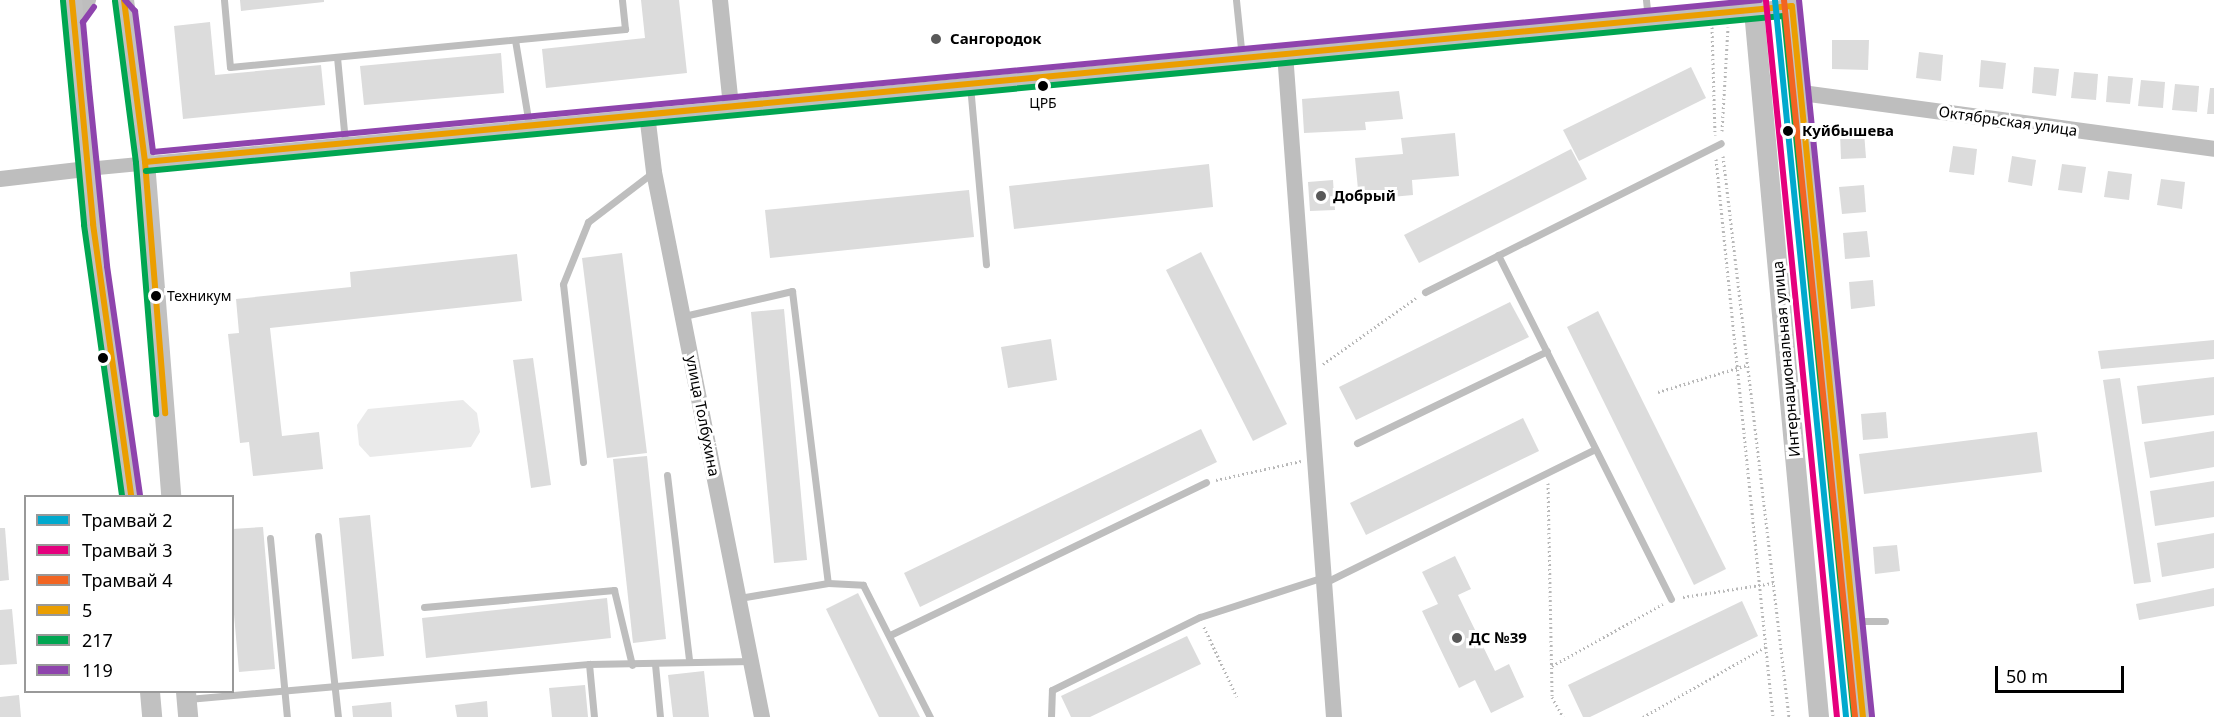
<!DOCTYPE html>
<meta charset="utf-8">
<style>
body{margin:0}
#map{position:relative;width:2214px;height:717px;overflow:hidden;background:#fff;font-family:"Noto Sans",sans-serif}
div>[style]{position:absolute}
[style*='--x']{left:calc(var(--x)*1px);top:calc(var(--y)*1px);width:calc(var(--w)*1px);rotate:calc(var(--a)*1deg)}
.green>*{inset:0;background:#eaeaea}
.building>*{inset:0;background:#dcdcdc}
.path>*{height:3px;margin-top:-1.5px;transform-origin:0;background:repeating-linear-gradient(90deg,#b8b8b8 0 1.5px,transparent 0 4.5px)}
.service>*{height:7px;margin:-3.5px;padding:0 3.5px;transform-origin:3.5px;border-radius:3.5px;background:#bebebe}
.minor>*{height:14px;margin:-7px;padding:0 7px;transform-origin:7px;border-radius:7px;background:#bebebe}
.tertiary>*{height:16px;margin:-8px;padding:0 8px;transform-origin:8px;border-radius:8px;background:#bebebe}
.secondary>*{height:20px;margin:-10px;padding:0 10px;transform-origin:10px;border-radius:10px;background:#c1c1c1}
.bus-1>*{height:6px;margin:-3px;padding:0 3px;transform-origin:3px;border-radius:3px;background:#eb9e00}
.bus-2>*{height:6px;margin:-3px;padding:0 3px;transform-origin:3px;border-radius:3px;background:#00a651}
.bus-3>*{height:6px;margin:-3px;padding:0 3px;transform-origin:3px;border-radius:3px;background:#8e44ad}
.tram-1>*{height:6px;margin:-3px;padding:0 3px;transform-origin:3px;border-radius:3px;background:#00a9ce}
.tram-2>*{height:6px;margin:-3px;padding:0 3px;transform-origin:3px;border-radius:3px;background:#e5007d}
.tram-3>*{height:6px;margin:-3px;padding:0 3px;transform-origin:3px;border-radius:3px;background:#f26522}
.dots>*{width:16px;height:16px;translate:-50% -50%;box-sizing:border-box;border:3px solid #fff;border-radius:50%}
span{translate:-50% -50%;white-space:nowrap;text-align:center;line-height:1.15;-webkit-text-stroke:6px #fff;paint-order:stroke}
.bus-label{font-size:14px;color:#000}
.left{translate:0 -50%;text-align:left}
.poi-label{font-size:15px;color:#000;font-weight:700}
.street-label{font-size:15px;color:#000}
.stop-label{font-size:15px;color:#000;font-weight:700}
.legend{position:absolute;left:24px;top:495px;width:210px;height:198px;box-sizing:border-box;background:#fff;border:2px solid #999;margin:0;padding:8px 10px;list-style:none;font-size:18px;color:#000}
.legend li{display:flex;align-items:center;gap:12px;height:30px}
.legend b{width:30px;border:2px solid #999}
.scale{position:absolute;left:1995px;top:666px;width:129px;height:27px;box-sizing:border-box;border:3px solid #000;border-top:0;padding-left:8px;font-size:18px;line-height:21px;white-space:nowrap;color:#000;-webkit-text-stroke:4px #fff;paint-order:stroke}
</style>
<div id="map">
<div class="green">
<div style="clip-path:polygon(463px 400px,477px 413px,480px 432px,471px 447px,370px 457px,359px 445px,357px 425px,368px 409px)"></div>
</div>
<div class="building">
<div style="clip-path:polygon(240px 0,324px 0,324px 2px,241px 11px)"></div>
<div style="clip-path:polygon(641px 0,679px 0,687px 73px,546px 88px,542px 49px,645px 38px)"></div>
<div style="clip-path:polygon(210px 22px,215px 75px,321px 65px,325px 105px,183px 119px,174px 26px)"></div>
<div style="clip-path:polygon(1832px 40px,1869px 40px,1868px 70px,1832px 69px)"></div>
<div style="clip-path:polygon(1919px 52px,1943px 55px,1941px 81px,1916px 78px)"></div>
<div style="clip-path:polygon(501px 53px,504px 93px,364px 105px,360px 66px)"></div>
<div style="clip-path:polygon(1981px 60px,2006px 63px,2003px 89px,1979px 87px)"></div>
<div style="clip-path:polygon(1691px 67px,1706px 98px,1579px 161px,1563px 130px)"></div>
<div style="clip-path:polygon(2034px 67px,2059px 69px,2056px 96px,2032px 93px)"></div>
<div style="clip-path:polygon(2074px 72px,2098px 74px,2096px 100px,2071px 98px)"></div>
<div style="clip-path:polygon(2108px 76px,2133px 78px,2130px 104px,2106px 102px)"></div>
<div style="clip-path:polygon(2141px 80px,2165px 82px,2163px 108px,2138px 106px)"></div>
<div style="clip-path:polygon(2175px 84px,2199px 86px,2197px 112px,2172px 110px)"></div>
<div style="clip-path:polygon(2210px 88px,2214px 88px,2214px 114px,2207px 114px)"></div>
<div style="clip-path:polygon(1399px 91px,1403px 119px,1365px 122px,1366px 130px,1304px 133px,1302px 99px)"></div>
<div style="clip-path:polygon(1864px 132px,1866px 158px,1841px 159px,1840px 133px)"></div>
<div style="clip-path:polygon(1455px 133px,1459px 176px,1412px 180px,1413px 195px,1359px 200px,1355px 158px,1403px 154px,1401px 138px)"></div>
<div style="clip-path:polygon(1953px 146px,1977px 149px,1974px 175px,1949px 172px)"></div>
<div style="clip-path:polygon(1571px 149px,1587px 179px,1419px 263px,1404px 235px)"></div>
<div style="clip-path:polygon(2012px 156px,2036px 160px,2032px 186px,2008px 182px)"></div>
<div style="clip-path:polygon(1209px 164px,1213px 207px,1014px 229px,1009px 186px)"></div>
<div style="clip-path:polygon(2062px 164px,2086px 167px,2082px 193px,2058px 190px)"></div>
<div style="clip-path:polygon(2108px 171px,2132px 174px,2129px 200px,2104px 197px)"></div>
<div style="clip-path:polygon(2161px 179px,2185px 182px,2182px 209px,2157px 205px)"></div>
<div style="clip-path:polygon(1333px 180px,1335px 210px,1310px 211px,1308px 182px)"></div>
<div style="clip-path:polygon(1864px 185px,1866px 212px,1842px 214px,1839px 187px)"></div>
<div style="clip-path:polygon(969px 190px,974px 237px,770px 258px,765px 210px)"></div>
<div style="clip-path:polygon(1867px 231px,1870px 257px,1845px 259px,1843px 233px)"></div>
<div style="clip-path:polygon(1201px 252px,1287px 424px,1253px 441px,1166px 270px)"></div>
<div style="clip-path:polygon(622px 253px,647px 453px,607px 458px,582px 258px)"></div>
<div style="clip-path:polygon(517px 254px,522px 301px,270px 328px,282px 436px,319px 432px,323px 469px,253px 476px,249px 442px,240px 443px,228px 334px,239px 333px,236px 299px,351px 287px,350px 272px)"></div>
<div style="clip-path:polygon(1873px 280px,1875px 306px,1851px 309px,1849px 282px)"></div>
<div style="clip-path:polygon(1510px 302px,1529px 337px,1356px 420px,1339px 387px)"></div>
<div style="clip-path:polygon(784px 309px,807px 560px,774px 563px,751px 312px)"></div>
<div style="clip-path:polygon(1598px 311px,1726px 569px,1694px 585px,1567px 327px)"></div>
<div style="clip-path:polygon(1051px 339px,1057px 380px,1008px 388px,1001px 347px)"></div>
<div style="clip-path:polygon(2214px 340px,2214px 359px,2101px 369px,2098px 351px)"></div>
<div style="clip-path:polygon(533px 358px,551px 485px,531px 488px,513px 360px)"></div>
<div style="clip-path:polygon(2214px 377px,2214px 415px,2142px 424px,2137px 386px)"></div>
<div style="clip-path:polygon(2120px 378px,2151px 582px,2134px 584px,2103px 380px)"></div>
<div style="clip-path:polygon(1886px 412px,1888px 438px,1863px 440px,1861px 414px)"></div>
<div style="clip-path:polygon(1523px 418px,1539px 451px,1366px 535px,1350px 503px)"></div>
<div style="clip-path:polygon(1201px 429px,1217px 462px,920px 607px,904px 573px)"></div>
<div style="clip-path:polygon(2214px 431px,2214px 467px,2150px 478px,2144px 442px)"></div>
<div style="clip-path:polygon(2037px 432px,2042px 472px,1864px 494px,1859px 454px)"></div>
<div style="clip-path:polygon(647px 456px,666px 639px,633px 643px,613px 459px)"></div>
<div style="clip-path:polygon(2214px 481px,2214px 517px,2155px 526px,2150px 491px)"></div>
<div style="clip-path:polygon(370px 515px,384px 656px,352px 659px,339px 518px)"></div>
<div style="clip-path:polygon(263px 527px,275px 669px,239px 672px,232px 591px,232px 529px)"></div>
<div style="clip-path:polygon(0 528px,5px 528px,9px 580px,0 581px)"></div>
<div style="clip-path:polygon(2214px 533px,2214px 568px,2162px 577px,2157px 543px)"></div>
<div style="clip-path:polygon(1897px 545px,1900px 571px,1875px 574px,1873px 547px)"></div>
<div style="clip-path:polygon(1455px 556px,1471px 589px,1458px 595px,1495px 671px,1509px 664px,1524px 697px,1491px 713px,1475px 680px,1459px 688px,1422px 611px,1438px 604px,1422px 572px)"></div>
<div style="clip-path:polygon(2214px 588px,2214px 606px,2139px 620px,2136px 604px)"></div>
<div style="clip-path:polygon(858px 593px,920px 717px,879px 717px,826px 609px)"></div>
<div style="clip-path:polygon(607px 598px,611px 638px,426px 658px,422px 618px)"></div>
<div style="clip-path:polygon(1742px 601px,1758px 636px,1590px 717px,1583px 717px,1568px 685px)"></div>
<div style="clip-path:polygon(12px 609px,17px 664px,0 665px,0 610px)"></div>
<div style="clip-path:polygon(1187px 636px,1201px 664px,1090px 717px,1071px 717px,1061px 696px)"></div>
<div style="clip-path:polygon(704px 671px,709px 717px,673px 717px,668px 675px)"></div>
<div style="clip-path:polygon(585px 685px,588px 717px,552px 717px,549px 688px)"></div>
<div style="clip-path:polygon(19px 695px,21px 717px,0 717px,0 697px)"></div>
<div style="clip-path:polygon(487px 701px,488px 717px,457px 717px,455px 705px)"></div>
<div style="clip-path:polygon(391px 702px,392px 717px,353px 717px,352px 706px)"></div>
</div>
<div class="path">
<div style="--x:1712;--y:27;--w:108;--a:88.4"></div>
<div style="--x:1722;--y:131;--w:104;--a:-86.7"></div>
<div style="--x:1723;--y:156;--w:565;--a:83.29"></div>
<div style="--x:1716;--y:159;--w:561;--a:84.17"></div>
<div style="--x:1323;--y:364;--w:114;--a:-35.4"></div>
<div style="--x:1658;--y:392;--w:93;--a:-16.9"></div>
<div style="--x:1216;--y:480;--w:87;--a:-12.6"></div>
<div style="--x:1548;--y:483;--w:214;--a:88.9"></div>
<div style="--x:1552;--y:697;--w:23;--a:61"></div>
<div style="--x:1683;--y:597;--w:91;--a:-8.8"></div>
<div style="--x:1204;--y:627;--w:77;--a:64.8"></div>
<div style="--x:1552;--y:666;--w:127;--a:-29.2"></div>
<div style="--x:1643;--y:717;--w:141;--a:-29.8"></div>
</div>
<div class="service">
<div style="--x:224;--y:0;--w:67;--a:84.9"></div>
<div style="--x:230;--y:67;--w:397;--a:-5.5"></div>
<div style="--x:625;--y:29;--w:29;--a:-96"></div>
<div style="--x:1236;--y:0;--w:58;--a:84.1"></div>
<div style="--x:1646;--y:0;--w:19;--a:84"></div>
<div style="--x:515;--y:40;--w:86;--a:80.6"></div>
<div style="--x:337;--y:57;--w:85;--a:84.6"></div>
<div style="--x:970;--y:85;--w:180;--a:84.9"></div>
<div style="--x:1498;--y:255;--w:385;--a:63.3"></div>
<div style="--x:1425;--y:292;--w:331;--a:-26.7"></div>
<div style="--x:684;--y:316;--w:111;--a:-13"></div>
<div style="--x:792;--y:291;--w:294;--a:83"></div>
<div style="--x:828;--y:583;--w:90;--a:170.4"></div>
<div style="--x:1357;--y:443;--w:211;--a:-25.8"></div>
<div style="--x:583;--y:462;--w:179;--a:-96.4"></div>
<div style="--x:563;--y:284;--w:67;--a:-68"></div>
<div style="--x:588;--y:222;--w:81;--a:-37.4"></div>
<div style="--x:667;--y:475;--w:186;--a:83.2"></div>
<div style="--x:318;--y:536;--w:182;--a:83.7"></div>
<div style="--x:270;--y:538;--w:180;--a:84.6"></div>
<div style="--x:1326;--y:582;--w:300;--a:-26.3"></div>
<div style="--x:828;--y:583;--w:35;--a:3"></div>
<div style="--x:863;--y:585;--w:148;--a:63.1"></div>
<div style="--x:424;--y:607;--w:191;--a:-5.1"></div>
<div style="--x:614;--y:590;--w:77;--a:76.5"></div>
<div style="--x:1856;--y:621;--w:29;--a:0"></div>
<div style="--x:890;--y:635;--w:351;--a:-25.8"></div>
<div style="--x:589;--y:664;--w:53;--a:84.6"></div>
<div style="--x:655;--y:664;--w:53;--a:84.6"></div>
<div style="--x:188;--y:699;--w:403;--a:-5"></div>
<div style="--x:589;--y:664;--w:162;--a:-1.1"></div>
<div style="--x:1051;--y:717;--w:27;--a:-88"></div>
<div style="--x:1052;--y:690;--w:165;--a:-26.3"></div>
<div style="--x:1200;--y:617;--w:130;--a:-17.9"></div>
</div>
<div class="minor">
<div style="--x:87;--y:169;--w:1713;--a:-5.46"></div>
</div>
<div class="tertiary">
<div style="--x:720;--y:0;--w:107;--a:84.1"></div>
<div style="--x:74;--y:20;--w:17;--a:-62"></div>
<div style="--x:82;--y:5;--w:8;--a:-40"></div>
<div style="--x:1285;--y:53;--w:666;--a:85.78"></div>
<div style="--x:1802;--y:93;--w:416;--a:7.7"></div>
<div style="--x:647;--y:114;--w:58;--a:83.1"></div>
<div style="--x:654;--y:172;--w:556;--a:78.79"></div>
<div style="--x:0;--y:179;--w:88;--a:-6.6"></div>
</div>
<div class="secondary">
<div style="--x:72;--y:0;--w:225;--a:84.6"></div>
<div style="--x:93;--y:224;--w:275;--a:82"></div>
<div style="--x:124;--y:0;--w:163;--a:82.6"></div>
<div style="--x:145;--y:162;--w:335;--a:85.5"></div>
<div style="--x:1753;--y:0;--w:720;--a:84.74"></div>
<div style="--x:1791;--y:0;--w:721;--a:84.27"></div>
<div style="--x:150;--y:692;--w:25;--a:85"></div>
<div style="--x:186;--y:692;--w:25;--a:85"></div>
</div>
<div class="bus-1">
<div style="--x:72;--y:0;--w:225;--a:84.6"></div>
<div style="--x:93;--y:224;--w:275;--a:82"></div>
<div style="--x:124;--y:0;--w:163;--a:82.6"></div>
<div style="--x:145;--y:162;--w:252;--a:85.4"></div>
<div style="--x:145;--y:162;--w:1654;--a:-5.41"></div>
<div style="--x:1792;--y:6;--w:715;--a:84.3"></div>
</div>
<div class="bus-2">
<div style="--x:63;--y:1;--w:225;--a:84.6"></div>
<div style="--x:84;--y:225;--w:274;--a:82"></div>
<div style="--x:115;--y:1;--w:163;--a:82.6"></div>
<div style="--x:136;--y:163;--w:252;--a:85.4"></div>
<div style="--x:146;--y:171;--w:1645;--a:-5.41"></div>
<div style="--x:1784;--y:16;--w:704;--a:84.3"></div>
</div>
<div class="bus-3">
<div style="--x:125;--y:0;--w:15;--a:48"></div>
<div style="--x:135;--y:11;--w:142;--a:82.7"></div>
<div style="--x:153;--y:152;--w:1614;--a:-5.4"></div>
<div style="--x:1799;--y:0;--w:720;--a:84.18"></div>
<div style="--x:94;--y:7;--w:19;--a:126"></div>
<div style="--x:83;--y:22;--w:66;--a:84.8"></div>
<div style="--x:89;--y:88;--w:179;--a:84.2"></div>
<div style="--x:107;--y:266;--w:231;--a:81.8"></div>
</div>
<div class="tram-1">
<div style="--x:1775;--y:0;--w:721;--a:84.34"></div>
</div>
<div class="tram-2">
<div style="--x:1766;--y:1;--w:720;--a:84.34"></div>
</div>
<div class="tram-3">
<div style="--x:1784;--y:0;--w:720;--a:84.34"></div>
</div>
<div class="dots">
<div style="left:936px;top:39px;background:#595959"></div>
<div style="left:1043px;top:86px;background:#000"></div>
<div style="left:1788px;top:131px;background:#000"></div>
<div style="left:1321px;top:196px;background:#595959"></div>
<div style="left:156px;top:296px;background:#000"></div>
<div style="left:103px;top:358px;background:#000"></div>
<div style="left:1457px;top:638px;background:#595959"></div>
</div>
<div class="bus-label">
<span style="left:1043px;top:103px">ЦРБ</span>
<span class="left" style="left:167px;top:296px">Техникум</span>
</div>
<div class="poi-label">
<span class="left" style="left:950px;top:39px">Сангородок</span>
<span class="left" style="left:1333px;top:196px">Добрый</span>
<span class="left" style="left:1469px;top:638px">ДС №39</span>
</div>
<div class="street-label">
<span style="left:2008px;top:121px;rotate:8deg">Октябрьская улица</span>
<span style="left:1786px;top:359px;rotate:-95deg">Интернациональная улица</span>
<span style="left:703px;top:416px;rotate:79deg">улица Толбухина</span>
</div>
<div class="stop-label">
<span class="left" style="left:1802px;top:131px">Куйбышева</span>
</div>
<ul class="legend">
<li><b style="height:8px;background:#00a9ce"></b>Трамвай 2</li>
<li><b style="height:8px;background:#e5007d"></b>Трамвай 3</li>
<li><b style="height:8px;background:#f26522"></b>Трамвай 4</li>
<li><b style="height:8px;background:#eb9e00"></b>5</li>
<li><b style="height:8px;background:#00a651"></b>217</li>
<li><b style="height:8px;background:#8e44ad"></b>119</li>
</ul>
<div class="scale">50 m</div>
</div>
